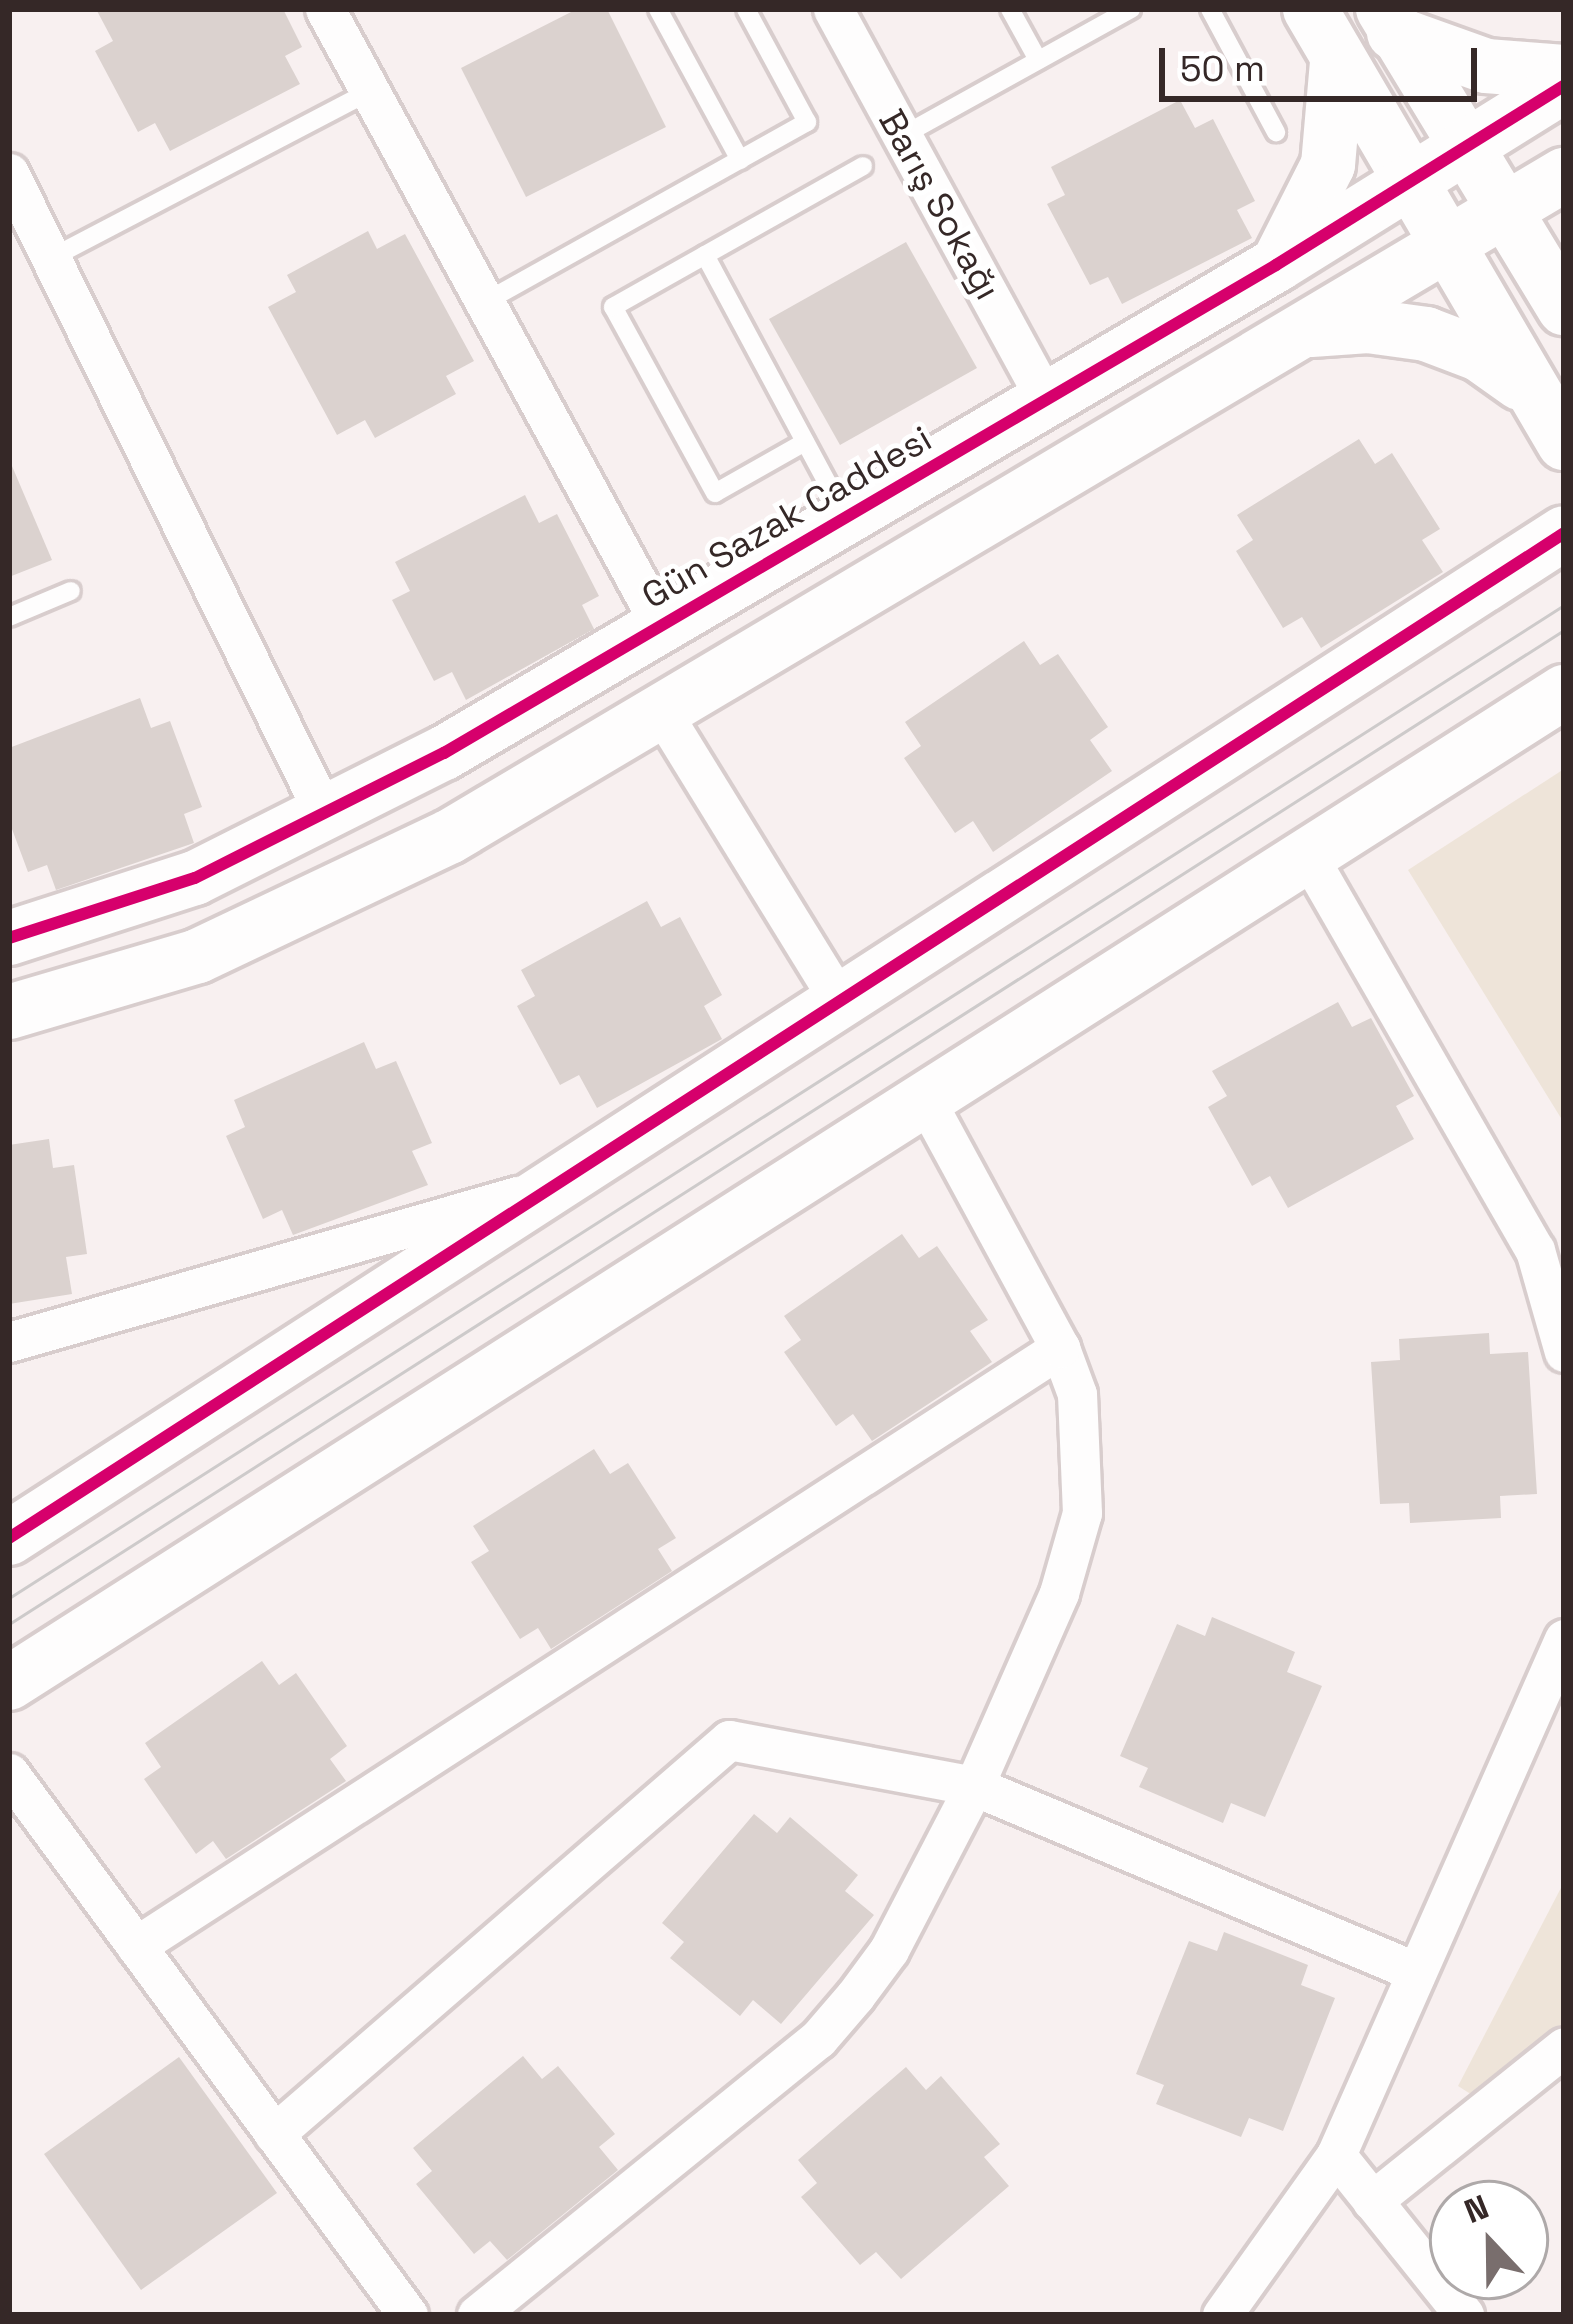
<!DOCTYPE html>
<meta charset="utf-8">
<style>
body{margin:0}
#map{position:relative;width:1573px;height:2324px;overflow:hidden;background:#f8f0f0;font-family:"Space Grotesk",sans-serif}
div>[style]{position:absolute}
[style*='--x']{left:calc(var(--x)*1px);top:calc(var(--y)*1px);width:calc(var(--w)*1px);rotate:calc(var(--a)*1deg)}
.green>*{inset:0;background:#eee4d9}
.building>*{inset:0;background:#dbd2cf}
.roads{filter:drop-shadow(3px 0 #d8cdcd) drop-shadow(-3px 0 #d8cdcd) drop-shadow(0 3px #d8cdcd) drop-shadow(0 -3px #d8cdcd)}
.lane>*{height:18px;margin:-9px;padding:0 9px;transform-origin:9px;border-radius:9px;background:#fefdfd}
.street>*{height:39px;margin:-19.5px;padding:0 19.5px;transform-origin:19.5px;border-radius:19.5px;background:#fefdfd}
.secondary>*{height:54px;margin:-27px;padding:0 27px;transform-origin:27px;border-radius:27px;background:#fefdfd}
.tram>*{height:3px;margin:-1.5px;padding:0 1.5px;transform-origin:1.5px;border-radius:1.5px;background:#cdcaca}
.cycleway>*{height:12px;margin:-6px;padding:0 6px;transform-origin:6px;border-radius:6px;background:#d6006c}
span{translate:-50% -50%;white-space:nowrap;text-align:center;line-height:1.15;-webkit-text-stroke:10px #fff;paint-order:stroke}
.street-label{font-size:36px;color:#352827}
.frame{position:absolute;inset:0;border:12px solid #352827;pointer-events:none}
.north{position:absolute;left:1429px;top:2180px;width:120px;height:120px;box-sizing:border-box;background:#fff;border:3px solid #aea9a9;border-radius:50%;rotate:338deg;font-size:33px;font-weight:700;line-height:48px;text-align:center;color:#352827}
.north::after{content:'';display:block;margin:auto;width:42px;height:54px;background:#796e6d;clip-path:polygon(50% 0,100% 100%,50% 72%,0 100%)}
.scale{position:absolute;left:1159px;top:48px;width:318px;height:54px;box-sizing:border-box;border:6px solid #352827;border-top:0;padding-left:15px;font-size:36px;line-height:42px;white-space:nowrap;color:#352827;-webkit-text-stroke:9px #fff;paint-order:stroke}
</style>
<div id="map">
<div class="green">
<div style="clip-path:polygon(1564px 769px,1564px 1123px,1408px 870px)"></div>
<div style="clip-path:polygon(1564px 1882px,1564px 2031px,1477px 2098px,1458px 2086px)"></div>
</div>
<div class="building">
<div style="clip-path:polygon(96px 9px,283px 9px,302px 47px,285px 56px,300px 84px,170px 151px,155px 123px,138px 132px,95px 51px,113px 41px)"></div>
<div style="clip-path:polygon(577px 9px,607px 9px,666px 127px,526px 197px,461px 68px)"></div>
<div style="clip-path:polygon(1180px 100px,1195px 128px,1213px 119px,1255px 201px,1237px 210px,1252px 238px,1122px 304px,1108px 277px,1090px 285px,1047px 204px,1065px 195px,1051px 167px)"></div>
<div style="clip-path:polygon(368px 231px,377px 249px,405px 234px,474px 361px,446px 376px,456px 394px,375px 438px,365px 420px,337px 435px,268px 307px,296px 292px,287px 275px)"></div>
<div style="clip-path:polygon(906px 242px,977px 368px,840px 445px,769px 319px)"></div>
<div style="clip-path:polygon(1359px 439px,1375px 464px,1392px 453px,1440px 529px,1422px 540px,1443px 572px,1321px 648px,1302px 617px,1283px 628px,1236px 551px,1253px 540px,1237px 515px)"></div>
<div style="clip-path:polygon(9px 459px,52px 560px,9px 577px)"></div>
<div style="clip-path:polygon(525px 495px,539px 523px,557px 514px,599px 596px,582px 605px,594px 629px,466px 700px,452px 672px,434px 681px,392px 600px,410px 591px,395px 562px)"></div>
<div style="clip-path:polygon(1024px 641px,1040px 665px,1058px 654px,1108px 727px,1090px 740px,1112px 771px,993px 852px,973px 821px,955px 833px,904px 758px,921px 746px,905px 722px)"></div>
<div style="clip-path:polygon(140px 698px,151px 728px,170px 721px,202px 807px,184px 814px,194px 843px,56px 890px,47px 865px,28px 872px,9px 821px,9px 748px)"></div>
<div style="clip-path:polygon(647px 901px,661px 927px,680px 917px,722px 995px,704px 1006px,722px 1039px,597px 1108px,579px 1075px,560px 1085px,517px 1006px,535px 996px,521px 970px)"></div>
<div style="clip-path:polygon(1338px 1002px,1352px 1027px,1371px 1018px,1414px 1096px,1396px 1106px,1414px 1139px,1288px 1208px,1270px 1176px,1252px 1186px,1208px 1107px,1227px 1096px,1212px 1071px)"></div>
<div style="clip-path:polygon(364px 1042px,376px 1069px,396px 1061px,432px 1143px,412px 1151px,428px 1185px,293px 1235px,282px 1210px,263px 1219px,226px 1136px,245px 1127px,234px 1100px)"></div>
<div style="clip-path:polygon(49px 1139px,53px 1168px,74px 1165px,87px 1254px,66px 1257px,72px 1294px,9px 1304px,9px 1145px)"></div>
<div style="clip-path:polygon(902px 1234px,919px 1258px,937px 1246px,988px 1320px,970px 1331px,992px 1362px,872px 1441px,853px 1414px,836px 1426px,784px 1352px,801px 1340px,784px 1316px)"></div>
<div style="clip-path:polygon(1489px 1333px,1490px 1354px,1528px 1352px,1537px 1494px,1500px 1496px,1501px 1518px,1410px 1523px,1409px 1503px,1380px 1504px,1371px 1362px,1400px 1360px,1399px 1339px)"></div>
<div style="clip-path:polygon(594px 1449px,610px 1474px,628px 1463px,676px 1538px,658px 1549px,672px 1571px,551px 1649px,538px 1628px,520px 1639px,471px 1562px,489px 1551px,473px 1526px)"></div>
<div style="clip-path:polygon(1212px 1617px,1295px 1652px,1287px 1672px,1322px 1686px,1265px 1817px,1231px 1803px,1223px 1823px,1139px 1787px,1148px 1768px,1120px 1756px,1177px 1624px,1205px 1636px)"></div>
<div style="clip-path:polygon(262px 1661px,279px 1685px,296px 1673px,347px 1746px,330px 1759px,346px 1781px,226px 1859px,213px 1841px,196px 1854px,144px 1779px,161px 1767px,145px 1743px)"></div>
<div style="clip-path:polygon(754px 1814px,777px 1833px,790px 1817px,858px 1875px,845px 1891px,874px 1915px,781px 2024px,753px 2000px,740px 2016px,670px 1958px,684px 1942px,662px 1923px)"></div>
<div style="clip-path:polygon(1224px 1932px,1308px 1965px,1301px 1985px,1335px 1998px,1283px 2131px,1249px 2118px,1241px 2137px,1156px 2104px,1164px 2085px,1136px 2074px,1189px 1941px,1217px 1951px)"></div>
<div style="clip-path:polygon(523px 2056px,542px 2079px,558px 2066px,615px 2134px,599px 2147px,618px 2170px,507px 2260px,490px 2241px,474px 2254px,416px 2184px,432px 2171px,413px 2148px)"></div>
<div style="clip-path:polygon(179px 2057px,277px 2193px,141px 2290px,44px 2154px)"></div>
<div style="clip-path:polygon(906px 2067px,926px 2090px,941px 2076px,1000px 2144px,984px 2157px,1009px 2186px,901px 2279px,876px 2252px,860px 2265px,801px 2197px,817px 2183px,798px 2160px)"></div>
</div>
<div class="roads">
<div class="lane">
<div style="--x:658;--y:9;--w:172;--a:61.5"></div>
<div style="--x:1010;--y:9;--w:58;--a:61.2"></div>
<div style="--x:1210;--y:9;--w:140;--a:61.8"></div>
<div style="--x:902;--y:136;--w:262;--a:-29"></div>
<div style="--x:705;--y:255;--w:294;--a:61.8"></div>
<div style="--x:51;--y:258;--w:360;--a:-27.6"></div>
<div style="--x:485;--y:302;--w:369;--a:-29.2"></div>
<div style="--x:807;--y:122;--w:128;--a:-118.4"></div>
<div style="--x:805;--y:442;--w:103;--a:150.5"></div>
<div style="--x:715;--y:493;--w:212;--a:-118.7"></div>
<div style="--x:613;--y:307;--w:287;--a:-29.4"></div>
<div style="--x:9;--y:617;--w:67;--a:-22.8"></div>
</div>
<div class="street">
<div style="--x:325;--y:9;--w:704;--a:61.4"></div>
<div style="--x:833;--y:9;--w:445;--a:61.4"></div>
<div style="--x:9;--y:173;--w:713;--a:63.79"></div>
<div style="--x:661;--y:711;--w:336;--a:58.4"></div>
<div style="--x:1308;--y:856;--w:455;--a:60.1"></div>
<div style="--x:1535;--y:1250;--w:106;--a:74.1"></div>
<div style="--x:9;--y:1342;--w:529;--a:-16.03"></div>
<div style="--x:9;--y:1773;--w:673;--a:53.64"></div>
<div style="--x:136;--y:1946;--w:1101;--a:-32.91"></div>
<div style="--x:274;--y:2134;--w:602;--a:-40.89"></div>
<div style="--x:729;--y:1740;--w:249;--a:10.6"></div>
<div style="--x:974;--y:1786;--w:480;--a:22.8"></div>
<div style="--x:1336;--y:2155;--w:205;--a:51.3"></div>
<div style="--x:1372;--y:2201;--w:246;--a:-38.7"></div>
<div style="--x:477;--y:2315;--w:439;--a:-39"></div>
<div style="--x:818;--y:2039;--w:57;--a:-49.3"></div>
<div style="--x:855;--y:1996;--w:57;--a:-53.5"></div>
<div style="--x:889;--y:1950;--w:185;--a:-62.6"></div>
<div style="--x:974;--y:1786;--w:211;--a:-66.2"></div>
<div style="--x:1059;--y:1593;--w:83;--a:-74"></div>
<div style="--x:1082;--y:1513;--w:119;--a:-92.4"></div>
<div style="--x:1077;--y:1394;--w:49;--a:-110.3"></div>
<div style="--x:1060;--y:1348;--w:283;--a:-118.5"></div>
<div style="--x:1222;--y:2315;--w:196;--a:-54.5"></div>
<div style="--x:1336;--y:2155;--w:564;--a:-66.16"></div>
</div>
<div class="secondary">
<div style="--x:1310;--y:9;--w:503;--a:59.66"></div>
<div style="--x:1383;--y:9;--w:350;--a:58.8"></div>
<div style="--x:1394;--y:33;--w:98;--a:19.7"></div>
<div style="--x:1486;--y:66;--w:78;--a:4.4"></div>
<div style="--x:1281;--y:258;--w:104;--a:-63.2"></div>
<div style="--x:1328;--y:165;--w:102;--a:-85"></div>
<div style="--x:1311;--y:330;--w:57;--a:-4"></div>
<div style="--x:1368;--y:326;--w:59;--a:7.9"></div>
<div style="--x:1426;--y:334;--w:57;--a:20.7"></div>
<div style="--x:1479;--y:354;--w:50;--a:35.3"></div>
<div style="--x:9;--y:938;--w:195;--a:-17.9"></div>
<div style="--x:195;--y:878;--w:279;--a:-26.7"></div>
<div style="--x:444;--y:753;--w:965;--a:-30.39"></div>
<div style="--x:1276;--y:265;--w:339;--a:-31.9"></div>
<div style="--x:9;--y:1012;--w:197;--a:-16.5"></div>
<div style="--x:198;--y:956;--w:278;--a:-25.4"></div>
<div style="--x:449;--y:837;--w:1297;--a:-30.7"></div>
<div style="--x:9;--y:1538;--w:1851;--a:-32.87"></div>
<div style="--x:9;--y:1683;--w:1844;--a:-32.51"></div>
</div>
</div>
<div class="tram">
<div style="--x:9;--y:1598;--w:1845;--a:-32.56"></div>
<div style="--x:9;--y:1624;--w:1846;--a:-32.59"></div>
</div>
<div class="cycleway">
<div style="--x:9;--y:938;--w:195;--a:-17.9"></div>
<div style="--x:195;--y:878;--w:279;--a:-26.7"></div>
<div style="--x:444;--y:753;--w:965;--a:-30.39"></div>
<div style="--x:1276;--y:265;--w:339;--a:-31.9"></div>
<div style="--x:9;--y:1538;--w:1851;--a:-32.87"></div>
</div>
<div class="street-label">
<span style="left:939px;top:205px;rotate:61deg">Barış Sokağı</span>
<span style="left:787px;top:518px;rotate:-30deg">Gün Sazak Caddesi</span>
</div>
<div class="frame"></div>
<div class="north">N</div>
<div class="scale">50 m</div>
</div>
